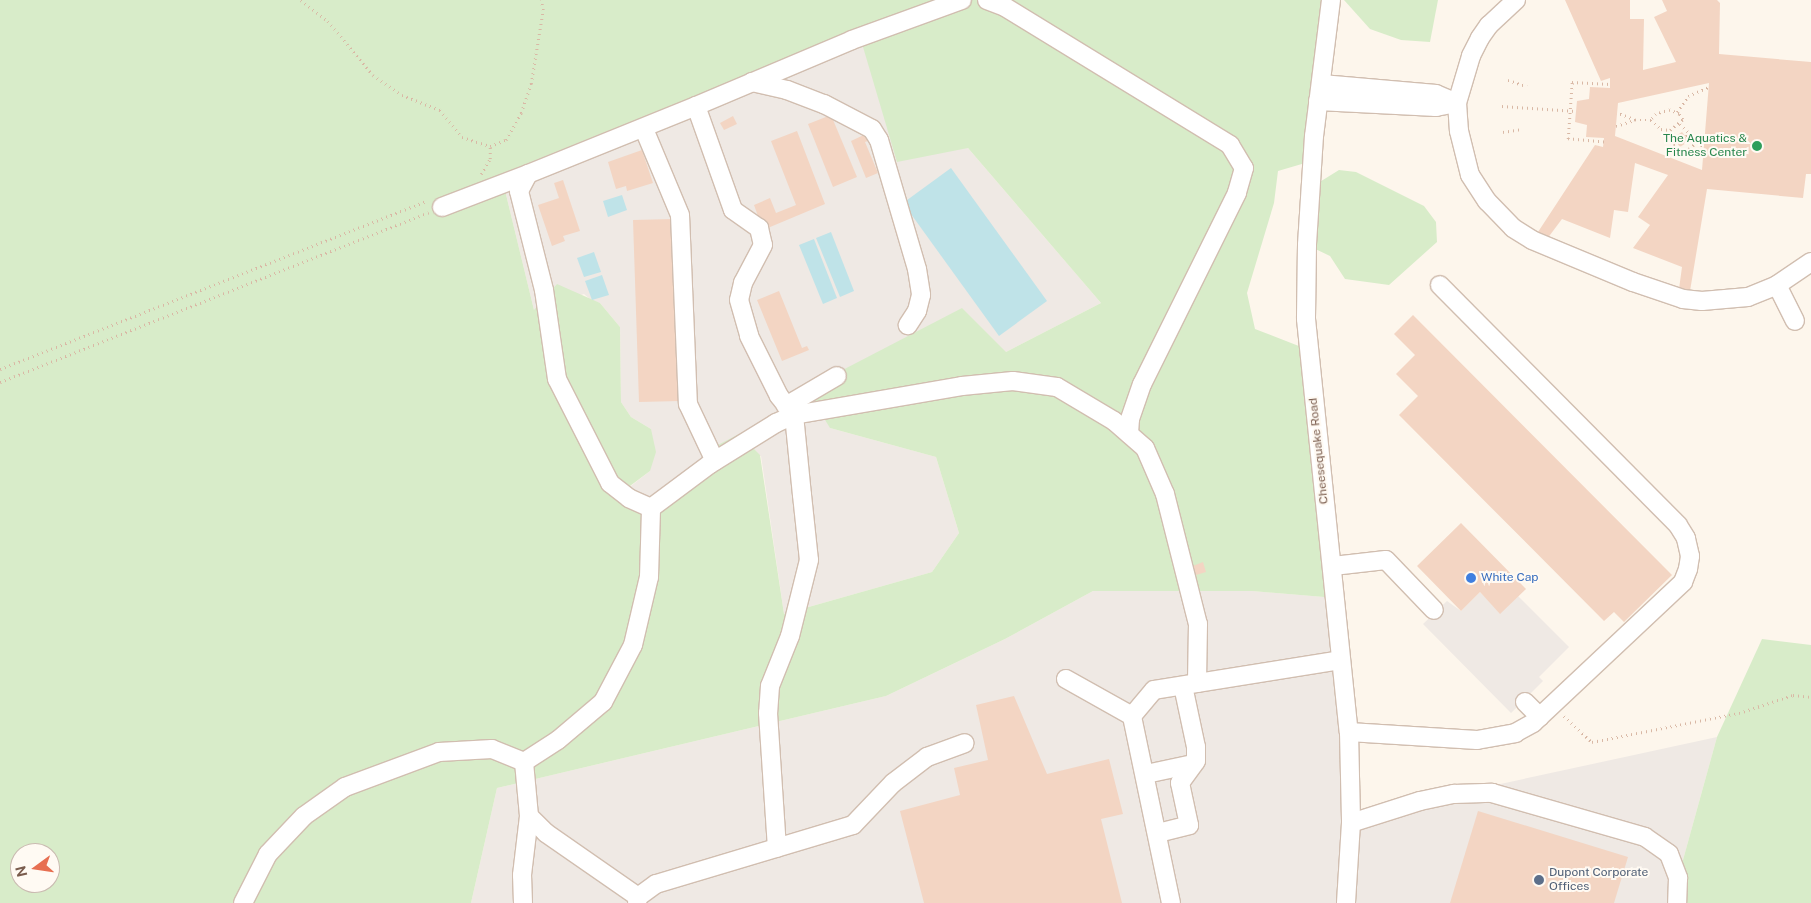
<!DOCTYPE html>
<style>
body{margin:0}
#map{position:relative;width:1811px;height:903px;overflow:hidden;background:#fdf6ec;font-family:"Public Sans",sans-serif}
div>[style]{position:absolute}
[style*='--x']{left:calc(var(--x)*1px);top:calc(var(--y)*1px);width:calc(var(--w)*1px);rotate:calc(var(--a)*1deg)}
.industrial>*{inset:0;background:#efe9e4}
.green>*{inset:0;background:#d8ecc9}
.water>*{inset:0;background:#bfe3e8}
.building>*{inset:0;background:#f3d5c3}
.path>*{height:2.5px;margin-top:-1.25px;transform-origin:0;background:repeating-linear-gradient(90deg,#d9b8a5 0 1px,transparent 0 5px)}
.roads{filter:drop-shadow(1px 0 #d1beb0) drop-shadow(-1px 0 #d1beb0) drop-shadow(0 1px #d1beb0) drop-shadow(0 -1px #d1beb0)}
.minor>*{height:18px;margin:-9px;padding:0 9px;transform-origin:9px;border-radius:9px;background:#fff}
.dots>*{width:14px;height:14px;translate:-50% -50%;box-sizing:border-box;border:2px solid #fffaf3;border-radius:50%}
span{translate:-50% -50%;white-space:nowrap;text-align:center;line-height:1.15;-webkit-text-stroke:4px #fffaf3;paint-order:stroke}
.leisure-label{font-size:12px;color:#27864d}
.right{translate:-100% -50%;text-align:right}
.street-label{font-size:12px;color:#7a5c4d}
.shop-label{font-size:12px;color:#366cbe}
.left{translate:0 -50%;text-align:left}
.service-label{font-size:12px;color:#4e5e75}
.north{position:absolute;left:10px;top:843px;width:50px;height:50px;box-sizing:border-box;background:#fffaf3;border:1px solid #cabbb1;border-radius:50%;rotate:256deg;font-size:14px;font-weight:700;line-height:20px;text-align:center;color:#7a5c4d}
.north::after{content:'';display:block;margin:auto;width:18px;height:22px;background:#e76f51;clip-path:polygon(50% 0,100% 100%,50% 72%,0 100%)}
</style>
<div id="map">
<div class="industrial">
<div style="clip-path:polygon(858px 30px,968px 148px,1101px 303px,1006px 352px,830px 428px,936px 457px,959px 533px,932px 572px,784px 614px,761px 456px,715px 461px,651px 508px,622px 493px,650px 471px,651px 429px,631px 417px,621px 402px,620px 327px,600px 303px,592px 301px,584px 294px,534px 310px,501px 174px)"></div>
<div style="clip-path:polygon(1093px 591px,1252px 591px,1336px 598px,1351px 823px,1454px 794px,1717px 737px,1678px 878px,1677px 903px,471px 903px,497px 788px,886px 696px,1005px 639px)"></div>
<div style="clip-path:polygon(1480px 592px,1500px 613px,1518px 596px,1569px 647px,1539px 677px,1543px 681px,1511px 713px,1423px 624px,1447px 601px,1461px 611px)"></div>
</div>
<div class="green">
<div style="clip-path:polygon(evenodd,0 0,1331px 0,1312px 161px,1278px 171px,1274px 203px,1247px 293px,1255px 329px,1309px 350px,1336px 598px,1252px 591px,1093px 591px,1005px 639px,886px 696px,497px 788px,471px 903px,0 903px,0 0,858px 30px,897px 162px,968px 148px,1101px 303px,1006px 352px,962px 308px,806px 389px,830px 428px,936px 457px,959px 533px,932px 572px,784px 614px,760px 455px,739px 434px,714px 447px,674px 493px,651px 508px,622px 492px,650px 471px,656px 452px,651px 429px,631px 417px,621px 402px,620px 327px,600px 303px,557px 284px,534px 310px,501px 174px,858px 30px,0 0,20px 853px,50px 853px,50px 883px,20px 883px,20px 853px)"></div>
<div style="clip-path:polygon(1344px 0,1438px 0,1430px 42px,1401px 40px,1370px 29px)"></div>
<div style="clip-path:polygon(1339px 170px,1356px 172px,1424px 206px,1436px 222px,1437px 242px,1389px 285px,1345px 279px,1330px 256px,1307px 245px,1310px 188px)"></div>
<div style="clip-path:polygon(1762px 639px,1811px 645px,1811px 903px,1677px 903px,1678px 878px,1717px 737px)"></div>
</div>
<div class="water">
<div style="clip-path:polygon(951px 168px,1047px 301px,999px 336px,903px 203px)"></div>
<div style="clip-path:polygon(622px 195px,627px 210px,608px 217px,603px 201px)"></div>
<div style="clip-path:polygon(831px 232px,854px 291px,840px 297px,816px 238px)"></div>
<div style="clip-path:polygon(814px 239px,837px 298px,823px 304px,799px 245px)"></div>
<div style="clip-path:polygon(594px 252px,601px 272px,584px 277px,577px 258px)"></div>
<div style="clip-path:polygon(602px 275px,609px 295px,592px 300px,585px 281px)"></div>
</div>
<div class="building">
<div style="clip-path:polygon(evenodd,1565px 0,1630px 0,1630px 19px,1644px 19px,1643px 70px,1676px 62px,1654px 17px,1667px 11px,1662px 0,1717px 0,1720px 3px,1719px 54px,1811px 62px,1811px 174px,1806px 174px,1803px 198px,1707px 189px,1690px 291px,1679px 289px,1682px 267px,1633px 248px,1650px 225px,1638px 217px,1668px 175px,1635px 163px,1628px 212px,1614px 210px,1610px 238px,1562px 219px,1547px 239px,1538px 232px,1595px 145px,1603px 147px,1604px 138px,1586px 137px,1587px 125px,1575px 122px,1577px 101px,1589px 99px,1590px 87px,1610px 88px,1610px 78px,1601px 81px,1565px 0,1709px 83px,1702px 170px,1615px 136px,1618px 103px,1709px 83px)"></div>
<div style="clip-path:polygon(831px 115px,857px 177px,833px 187px,808px 124px)"></div>
<div style="clip-path:polygon(733px 116px,737px 124px,724px 130px,720px 123px)"></div>
<div style="clip-path:polygon(797px 131px,825px 204px,763px 230px,754px 205px,770px 198px,776px 213px,796px 205px,771px 141px)"></div>
<div style="clip-path:polygon(1682px 132px,1689px 141px,1680px 147px,1673px 138px)"></div>
<div style="clip-path:polygon(868px 133px,871px 140px,865px 142px,878px 173px,866px 178px,851px 141px)"></div>
<div style="clip-path:polygon(642px 150px,653px 183px,627px 191px,626px 186px,616px 189px,608px 162px)"></div>
<div style="clip-path:polygon(563px 180px,580px 231px,563px 236px,565px 241px,552px 246px,538px 205px,559px 198px,554px 183px)"></div>
<div style="clip-path:polygon(673px 219px,680px 401px,639px 402px,633px 220px)"></div>
<div style="clip-path:polygon(779px 291px,802px 348px,807px 346px,809px 350px,782px 361px,757px 300px)"></div>
<div style="clip-path:polygon(1413px 315px,1672px 575px,1624px 622px,1614px 612px,1604px 621px,1399px 415px,1418px 396px,1396px 374px,1415px 355px,1394px 334px)"></div>
<div style="clip-path:polygon(1461px 523px,1526px 589px,1500px 614px,1480px 592px,1461px 611px,1417px 566px)"></div>
<div style="clip-path:polygon(1203px 562px,1206px 572px,1196px 575px,1193px 566px)"></div>
<div style="clip-path:polygon(1014px 696px,1047px 774px,1109px 759px,1123px 814px,1101px 819px,1122px 903px,924px 903px,900px 811px,960px 795px,954px 768px,988px 760px,976px 705px)"></div>
<div style="clip-path:polygon(1478px 811px,1628px 857px,1614px 903px,1450px 903px)"></div>
</div>
<div class="path">
<div style="--x:301;--y:0;--w:34;--a:38"></div>
<div style="--x:328;--y:21;--w:70;--a:50.2"></div>
<div style="--x:373;--y:75;--w:35;--a:35"></div>
<div style="--x:402;--y:95;--w:41;--a:21.5"></div>
<div style="--x:440;--y:110;--w:35;--a:51"></div>
<div style="--x:462;--y:137;--w:29;--a:18"></div>
<div style="--x:490;--y:146;--w:17;--a:-21"></div>
<div style="--x:506;--y:140;--w:31;--a:-61"></div>
<div style="--x:521;--y:113;--w:31;--a:-71"></div>
<div style="--x:531;--y:84;--w:75;--a:-80.8"></div>
<div style="--x:543;--y:10;--w:10;--a:-101"></div>
<div style="--x:1508;--y:80;--w:20;--a:18"></div>
<div style="--x:1502;--y:106;--w:74;--a:3.9"></div>
<div style="--x:1677;--y:112;--w:19;--a:-55"></div>
<div style="--x:1688;--y:96;--w:23;--a:-23"></div>
<div style="--x:1635;--y:120;--w:16;--a:0"></div>
<div style="--x:1651;--y:120;--w:13;--a:42"></div>
<div style="--x:1661;--y:129;--w:9;--a:6"></div>
<div style="--x:1670;--y:130;--w:17;--a:-40"></div>
<div style="--x:1683;--y:119;--w:6;--a:-129"></div>
<div style="--x:1679;--y:114;--w:10;--a:-156"></div>
<div style="--x:1670;--y:110;--w:15;--a:164"></div>
<div style="--x:1656;--y:114;--w:8;--a:130"></div>
<div style="--x:1680;--y:124;--w:33;--a:44"></div>
<div style="--x:1616;--y:126;--w:20;--a:-18"></div>
<div style="--x:1635;--y:120;--w:19;--a:-159"></div>
<div style="--x:1503;--y:132;--w:20;--a:-9"></div>
<div style="--x:1604;--y:142;--w:36;--a:-175"></div>
<div style="--x:1568;--y:139;--w:57;--a:-86"></div>
<div style="--x:1572;--y:82;--w:38;--a:3"></div>
<div style="--x:1673;--y:146;--w:13;--a:27"></div>
<div style="--x:1685;--y:152;--w:16;--a:-40"></div>
<div style="--x:1685;--y:152;--w:18;--a:6"></div>
<div style="--x:1667;--y:156;--w:13;--a:-58"></div>
<div style="--x:1674;--y:145;--w:19;--a:-36"></div>
<div style="--x:481;--y:174;--w:17;--a:-59"></div>
<div style="--x:490;--y:159;--w:13;--a:-90"></div>
<div style="--x:0;--y:369;--w:459;--a:-21.5"></div>
<div style="--x:0;--y:382;--w:461;--a:-21.6"></div>
<div style="--x:1564;--y:716;--w:38;--a:43"></div>
<div style="--x:1592;--y:742;--w:150;--a:-11.2"></div>
<div style="--x:1739;--y:713;--w:57;--a:-18.4"></div>
<div style="--x:1793;--y:695;--w:18;--a:6"></div>
</div>
<div class="roads">
<div class="minor">
<div style="--x:987;--y:0;--w:19;--a:21"></div>
<div style="--x:1005;--y:7;--w:264;--a:31.5"></div>
<div style="--x:1230;--y:145;--w:27;--a:59"></div>
<div style="--x:1244;--y:168;--w:26;--a:106"></div>
<div style="--x:1237;--y:193;--w:213;--a:116.4"></div>
<div style="--x:1142;--y:384;--w:37;--a:109"></div>
<div style="--x:1130;--y:419;--w:15;--a:94"></div>
<div style="--x:1331;--y:0;--w:137;--a:97.1"></div>
<div style="--x:1314;--y:136;--w:109;--a:93.7"></div>
<div style="--x:1307;--y:245;--w:74;--a:90.8"></div>
<div style="--x:1306;--y:319;--w:415;--a:84.1"></div>
<div style="--x:1349;--y:732;--w:91;--a:88.7"></div>
<div style="--x:1351;--y:823;--w:80;--a:93.6"></div>
<div style="--x:1516;--y:0;--w:37;--a:137"></div>
<div style="--x:1489;--y:25;--w:16;--a:125"></div>
<div style="--x:1480;--y:38;--w:20;--a:117"></div>
<div style="--x:1471;--y:56;--w:49;--a:106.6"></div>
<div style="--x:1457;--y:103;--w:28;--a:86"></div>
<div style="--x:1459;--y:131;--w:45;--a:76"></div>
<div style="--x:1470;--y:175;--w:31;--a:57"></div>
<div style="--x:1487;--y:201;--w:37;--a:46"></div>
<div style="--x:1513;--y:228;--w:22;--a:32"></div>
<div style="--x:1532;--y:240;--w:109;--a:22.6"></div>
<div style="--x:1633;--y:282;--w:53;--a:18.8"></div>
<div style="--x:1683;--y:299;--w:19;--a:6"></div>
<div style="--x:1702;--y:301;--w:46;--a:-5"></div>
<div style="--x:1748;--y:297;--w:31;--a:-22"></div>
<div style="--x:1777;--y:285;--w:41;--a:-34.1"></div>
<div style="--x:752;--y:82;--w:36;--a:13"></div>
<div style="--x:787;--y:90;--w:40;--a:21"></div>
<div style="--x:824;--y:104;--w:54;--a:27.5"></div>
<div style="--x:872;--y:129;--w:13;--a:58"></div>
<div style="--x:879;--y:140;--w:134;--a:73.6"></div>
<div style="--x:917;--y:269;--w:26;--a:81"></div>
<div style="--x:921;--y:295;--w:16;--a:104"></div>
<div style="--x:917;--y:311;--w:17;--a:123"></div>
<div style="--x:1318;--y:101;--w:118;--a:2.9"></div>
<div style="--x:1436;--y:107;--w:21;--a:-11"></div>
<div style="--x:1457;--y:103;--w:23;--a:-157"></div>
<div style="--x:1436;--y:94;--w:115;--a:-175"></div>
<div style="--x:696;--y:106;--w:169;--a:-22.9"></div>
<div style="--x:852;--y:40;--w:117;--a:-20"></div>
<div style="--x:644;--y:129;--w:93;--a:67.3"></div>
<div style="--x:680;--y:215;--w:189;--a:87.6"></div>
<div style="--x:688;--y:404;--w:63;--a:64.7"></div>
<div style="--x:442;--y:207;--w:92;--a:-21"></div>
<div style="--x:1777;--y:285;--w:40;--a:63.4"></div>
<div style="--x:786;--y:406;--w:59;--a:-30.5"></div>
<div style="--x:651;--y:508;--w:24;--a:-156"></div>
<div style="--x:629;--y:498;--w:24;--a:-142"></div>
<div style="--x:610;--y:483;--w:117;--a:-117"></div>
<div style="--x:557;--y:379;--w:90;--a:-98.3"></div>
<div style="--x:544;--y:290;--w:102;--a:-104.2"></div>
<div style="--x:519;--y:191;--w:19;--a:-62"></div>
<div style="--x:528;--y:174;--w:181;--a:-22"></div>
<div style="--x:696;--y:106;--w:110;--a:70.4"></div>
<div style="--x:733;--y:210;--w:32;--a:35"></div>
<div style="--x:759;--y:228;--w:17;--a:77"></div>
<div style="--x:763;--y:245;--w:43;--a:117.8"></div>
<div style="--x:743;--y:283;--w:17;--a:103"></div>
<div style="--x:739;--y:300;--w:37;--a:74"></div>
<div style="--x:749;--y:336;--w:67;--a:63.4"></div>
<div style="--x:779;--y:396;--w:24;--a:52"></div>
<div style="--x:794;--y:415;--w:80;--a:84.3"></div>
<div style="--x:802;--y:495;--w:65;--a:83.9"></div>
<div style="--x:809;--y:560;--w:78;--a:104"></div>
<div style="--x:790;--y:636;--w:54;--a:111.8"></div>
<div style="--x:770;--y:686;--w:27;--a:94"></div>
<div style="--x:768;--y:713;--w:135;--a:86.2"></div>
<div style="--x:1333;--y:566;--w:53;--a:-6.5"></div>
<div style="--x:1386;--y:560;--w:69;--a:46.2"></div>
<div style="--x:1066;--y:679;--w:76;--a:29.3"></div>
<div style="--x:1525;--y:702;--w:21;--a:45"></div>
<div style="--x:1349;--y:732;--w:128;--a:3.6"></div>
<div style="--x:1477;--y:740;--w:39;--a:-10"></div>
<div style="--x:1515;--y:733;--w:21;--a:-29"></div>
<div style="--x:1533;--y:723;--w:206;--a:-43.2"></div>
<div style="--x:1683;--y:582;--w:14;--a:-69"></div>
<div style="--x:1688;--y:569;--w:13;--a:-81"></div>
<div style="--x:1690;--y:556;--w:18;--a:-103"></div>
<div style="--x:1686;--y:538;--w:15;--a:-122"></div>
<div style="--x:1678;--y:525;--w:338;--a:-134.8"></div>
<div style="--x:1146;--y:774;--w:48;--a:-12"></div>
<div style="--x:529;--y:816;--w:24;--a:45"></div>
<div style="--x:546;--y:833;--w:112;--a:34.8"></div>
<div style="--x:1351;--y:823;--w:72;--a:-17.7"></div>
<div style="--x:1420;--y:801;--w:35;--a:-12"></div>
<div style="--x:1454;--y:794;--w:38;--a:-2"></div>
<div style="--x:1492;--y:793;--w:159;--a:16"></div>
<div style="--x:1645;--y:837;--w:29;--a:35"></div>
<div style="--x:1669;--y:854;--w:26;--a:69"></div>
<div style="--x:1678;--y:878;--w:25;--a:92"></div>
<div style="--x:1158;--y:833;--w:32;--a:-14"></div>
<div style="--x:1189;--y:825;--w:43;--a:-102.1"></div>
<div style="--x:1180;--y:783;--w:27;--a:-54"></div>
<div style="--x:1196;--y:761;--w:14;--a:-90"></div>
<div style="--x:1196;--y:747;--w:62;--a:-102"></div>
<div style="--x:243;--y:903;--w:55;--a:-63"></div>
<div style="--x:268;--y:854;--w:52;--a:-46.5"></div>
<div style="--x:304;--y:816;--w:50;--a:-35.3"></div>
<div style="--x:345;--y:787;--w:100;--a:-20.4"></div>
<div style="--x:439;--y:752;--w:53;--a:-3.2"></div>
<div style="--x:492;--y:749;--w:35;--a:22"></div>
<div style="--x:523;--y:903;--w:28;--a:-92"></div>
<div style="--x:522;--y:875;--w:59;--a:-83.2"></div>
<div style="--x:529;--y:816;--w:54;--a:-95.3"></div>
<div style="--x:524;--y:762;--w:40;--a:-32.9"></div>
<div style="--x:558;--y:740;--w:59;--a:-40.2"></div>
<div style="--x:603;--y:702;--w:64;--a:-62.2"></div>
<div style="--x:633;--y:645;--w:70;--a:-76.8"></div>
<div style="--x:649;--y:577;--w:69;--a:-88.3"></div>
<div style="--x:651;--y:508;--w:74;--a:-36.7"></div>
<div style="--x:710;--y:464;--w:78;--a:-31.8"></div>
<div style="--x:776;--y:423;--w:20;--a:-24"></div>
<div style="--x:794;--y:415;--w:170;--a:-9.8"></div>
<div style="--x:962;--y:386;--w:51;--a:-5.6"></div>
<div style="--x:1013;--y:381;--w:44;--a:7.8"></div>
<div style="--x:1057;--y:387;--w:66;--a:30.8"></div>
<div style="--x:1114;--y:421;--w:41;--a:41.1"></div>
<div style="--x:1145;--y:448;--w:50;--a:66.5"></div>
<div style="--x:1165;--y:494;--w:134;--a:75.8"></div>
<div style="--x:1198;--y:624;--w:59;--a:91"></div>
<div style="--x:637;--y:903;--w:6;--a:-81"></div>
<div style="--x:638;--y:897;--w:22;--a:-36"></div>
<div style="--x:656;--y:884;--w:206;--a:-16.7"></div>
<div style="--x:853;--y:825;--w:58;--a:-46.4"></div>
<div style="--x:893;--y:783;--w:43;--a:-37.4"></div>
<div style="--x:927;--y:757;--w:40;--a:-20.2"></div>
<div style="--x:1171;--y:903;--w:191;--a:-101.8"></div>
<div style="--x:1132;--y:716;--w:34;--a:-50"></div>
<div style="--x:1154;--y:690;--w:189;--a:-9.1"></div>
</div>
</div>
<div class="dots">
<div style="left:1757px;top:146px;background:#2e9e5b"></div>
<div style="left:1471px;top:578px;background:#3f7fe0"></div>
<div style="left:1539px;top:880px;background:#5c6f8a"></div>
</div>
<div class="leisure-label">
<span class="right" style="left:1747px;top:146px">The Aquatics &amp;<br>Fitness Center</span>
</div>
<div class="street-label">
<span style="left:1319px;top:451px;rotate:-96deg">Cheesequake Road</span>
</div>
<div class="shop-label">
<span class="left" style="left:1481px;top:578px">White Cap</span>
</div>
<div class="service-label">
<span class="left" style="left:1549px;top:880px">Dupont Corporate<br>Offices</span>
</div>
<div class="north">N</div>
</div>
